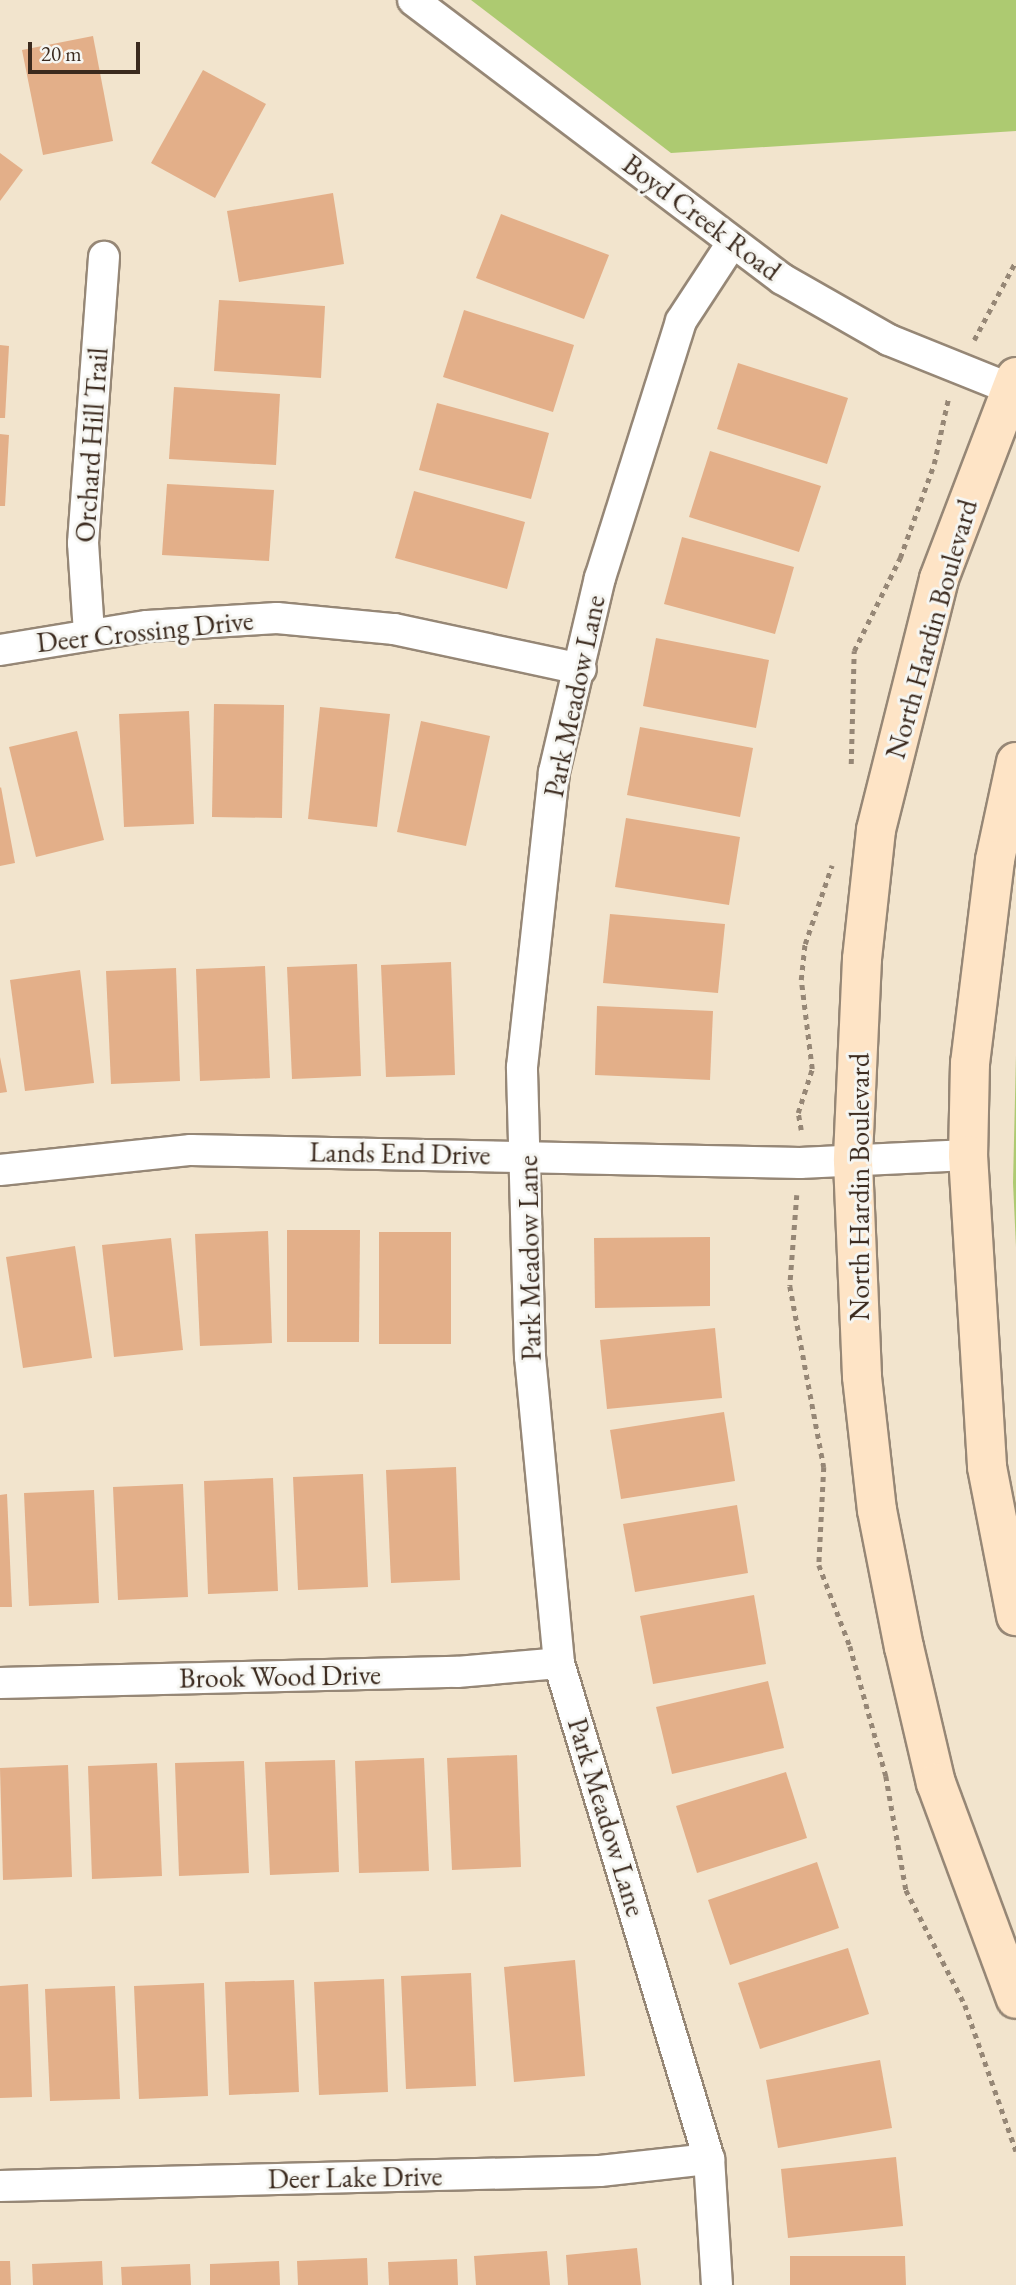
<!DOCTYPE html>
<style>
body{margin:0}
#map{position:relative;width:1016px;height:2285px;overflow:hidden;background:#f2e4cd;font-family:"EB Garamond",serif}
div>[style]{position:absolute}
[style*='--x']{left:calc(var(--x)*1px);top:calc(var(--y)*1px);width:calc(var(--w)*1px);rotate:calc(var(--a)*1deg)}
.green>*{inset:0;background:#adca71}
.building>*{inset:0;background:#e3af89}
.path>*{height:4.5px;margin-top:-2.25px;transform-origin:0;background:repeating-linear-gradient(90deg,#968776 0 5px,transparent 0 10px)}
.roads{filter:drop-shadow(2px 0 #968776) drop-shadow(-2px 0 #968776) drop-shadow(0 2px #968776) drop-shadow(0 -2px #968776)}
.street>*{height:30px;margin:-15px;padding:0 15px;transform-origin:15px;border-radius:15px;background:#fff}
.secondary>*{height:38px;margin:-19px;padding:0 19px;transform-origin:19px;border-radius:19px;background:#fee4c6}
span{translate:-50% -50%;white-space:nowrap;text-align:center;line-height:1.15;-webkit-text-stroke:6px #f6f6f2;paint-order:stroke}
.street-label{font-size:28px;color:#3b2a1e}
.scale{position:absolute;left:28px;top:42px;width:112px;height:32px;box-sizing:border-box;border:4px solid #3b2a1e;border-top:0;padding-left:9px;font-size:21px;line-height:24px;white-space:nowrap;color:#3b2a1e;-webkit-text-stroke:5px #f6f6f2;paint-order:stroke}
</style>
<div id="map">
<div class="green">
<div style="clip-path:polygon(471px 0,1016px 0,1016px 131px,671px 153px)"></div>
<div style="clip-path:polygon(1016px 1055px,1016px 1247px,1013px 1183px)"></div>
</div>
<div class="building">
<div style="clip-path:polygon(93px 36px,113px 141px,43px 155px,22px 50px)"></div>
<div style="clip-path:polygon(203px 70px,266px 104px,215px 198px,151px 163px)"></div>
<div style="clip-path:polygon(0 153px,23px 170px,0 201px)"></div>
<div style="clip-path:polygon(333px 193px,344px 264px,239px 282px,227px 211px)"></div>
<div style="clip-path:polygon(501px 214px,609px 255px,584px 319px,476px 278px)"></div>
<div style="clip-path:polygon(219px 300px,325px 306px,321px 378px,214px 371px)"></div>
<div style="clip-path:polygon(464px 310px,574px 345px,553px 412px,443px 377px)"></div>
<div style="clip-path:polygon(0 345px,9px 346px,5px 418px,0 418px)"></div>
<div style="clip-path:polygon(738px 363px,848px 398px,827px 464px,717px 429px)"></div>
<div style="clip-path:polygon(174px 387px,280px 394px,276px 465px,169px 459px)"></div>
<div style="clip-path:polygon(437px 403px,549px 433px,531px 499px,419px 470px)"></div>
<div style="clip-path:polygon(0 434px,9px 435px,5px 506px,0 506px)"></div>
<div style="clip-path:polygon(710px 451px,821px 486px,799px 552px,689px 517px)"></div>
<div style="clip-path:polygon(167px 484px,274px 490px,269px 561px,162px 555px)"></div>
<div style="clip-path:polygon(414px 491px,525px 522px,507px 589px,395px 558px)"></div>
<div style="clip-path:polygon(682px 537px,794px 567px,775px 634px,664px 604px)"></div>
<div style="clip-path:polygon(656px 638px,769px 660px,756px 728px,643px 706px)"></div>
<div style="clip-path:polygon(214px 704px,284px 705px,282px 818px,212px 817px)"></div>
<div style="clip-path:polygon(320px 707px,390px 714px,377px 827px,308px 819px)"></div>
<div style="clip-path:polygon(189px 711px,194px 824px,124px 827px,119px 714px)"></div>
<div style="clip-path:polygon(421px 721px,490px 736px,466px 846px,397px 832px)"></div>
<div style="clip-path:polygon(640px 727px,753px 748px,740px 817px,627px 795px)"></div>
<div style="clip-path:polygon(77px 731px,104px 840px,36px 857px,9px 747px)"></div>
<div style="clip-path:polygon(1px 787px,15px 863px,0 866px,0 788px)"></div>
<div style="clip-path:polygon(626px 818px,740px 837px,729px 905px,615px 887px)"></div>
<div style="clip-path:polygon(610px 914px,725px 924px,718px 993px,603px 983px)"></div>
<div style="clip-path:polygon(451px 962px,455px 1075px,386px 1077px,381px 965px)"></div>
<div style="clip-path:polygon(357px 964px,361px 1076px,292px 1079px,287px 967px)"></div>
<div style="clip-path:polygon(265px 966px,270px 1078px,200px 1081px,196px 969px)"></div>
<div style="clip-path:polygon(176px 968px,180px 1081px,111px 1084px,106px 971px)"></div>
<div style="clip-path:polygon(80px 970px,94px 1083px,25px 1091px,10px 980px)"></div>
<div style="clip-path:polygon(597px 1006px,713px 1011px,710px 1080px,595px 1075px)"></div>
<div style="clip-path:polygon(0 1057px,7px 1092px,0 1093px)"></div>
<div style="clip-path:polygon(287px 1230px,360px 1230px,359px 1342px,287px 1342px)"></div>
<div style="clip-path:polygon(268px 1231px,272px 1343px,200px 1346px,195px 1234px)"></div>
<div style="clip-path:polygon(379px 1232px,451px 1232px,451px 1344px,379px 1344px)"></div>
<div style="clip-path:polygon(710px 1237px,710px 1306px,595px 1308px,594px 1238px)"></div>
<div style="clip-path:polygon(171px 1238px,183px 1350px,114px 1357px,102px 1245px)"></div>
<div style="clip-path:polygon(75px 1246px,92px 1358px,23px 1368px,6px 1257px)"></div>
<div style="clip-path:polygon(715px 1328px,722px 1398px,607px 1409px,600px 1340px)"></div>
<div style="clip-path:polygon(724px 1412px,735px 1481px,621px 1499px,610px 1430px)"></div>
<div style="clip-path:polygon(456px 1467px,460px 1580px,391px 1583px,386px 1470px)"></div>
<div style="clip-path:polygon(363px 1474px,368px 1587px,298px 1590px,293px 1477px)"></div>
<div style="clip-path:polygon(273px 1478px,278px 1591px,208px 1594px,204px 1481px)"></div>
<div style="clip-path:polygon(183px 1484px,188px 1597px,118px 1600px,113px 1487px)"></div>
<div style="clip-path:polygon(94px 1490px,99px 1603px,29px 1606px,24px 1493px)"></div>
<div style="clip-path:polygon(7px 1494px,12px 1607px,0 1607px,0 1495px)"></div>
<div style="clip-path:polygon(737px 1505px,748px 1573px,635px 1592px,623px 1524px)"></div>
<div style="clip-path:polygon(754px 1595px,766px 1664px,653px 1684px,640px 1616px)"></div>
<div style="clip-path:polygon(768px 1681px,784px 1748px,672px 1774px,656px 1707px)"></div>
<div style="clip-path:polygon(517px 1755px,521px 1867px,452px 1870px,447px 1758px)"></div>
<div style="clip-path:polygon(424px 1758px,429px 1871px,359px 1873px,355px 1761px)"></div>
<div style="clip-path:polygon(335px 1760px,339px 1872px,270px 1875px,265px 1762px)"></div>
<div style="clip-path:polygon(244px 1761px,249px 1873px,179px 1876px,175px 1763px)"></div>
<div style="clip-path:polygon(157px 1763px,162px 1876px,92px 1879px,88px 1766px)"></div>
<div style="clip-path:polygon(68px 1765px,72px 1877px,3px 1880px,0 1768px)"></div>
<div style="clip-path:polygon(786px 1772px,807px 1838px,697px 1873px,676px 1806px)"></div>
<div style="clip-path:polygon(817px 1862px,839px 1928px,730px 1965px,708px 1900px)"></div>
<div style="clip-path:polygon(848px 1948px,869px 2014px,760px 2049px,738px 1983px)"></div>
<div style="clip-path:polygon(575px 1960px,585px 2076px,514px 2082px,504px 1967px)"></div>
<div style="clip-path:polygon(471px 1973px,476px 2086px,406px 2089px,401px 1976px)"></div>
<div style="clip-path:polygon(384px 1979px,388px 2092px,319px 2095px,314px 1982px)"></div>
<div style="clip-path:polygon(294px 1980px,299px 2092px,229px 2095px,225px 1982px)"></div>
<div style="clip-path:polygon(204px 1983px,208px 2096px,139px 2099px,134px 1986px)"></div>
<div style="clip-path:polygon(28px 1984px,32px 2097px,0 2098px,0 1986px)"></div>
<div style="clip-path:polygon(115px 1986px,120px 2099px,50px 2101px,45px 1989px)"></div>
<div style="clip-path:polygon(880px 2060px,892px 2128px,778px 2148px,766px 2080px)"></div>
<div style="clip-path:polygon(896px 2157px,903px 2226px,788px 2238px,781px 2169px)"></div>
<div style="clip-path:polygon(637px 2248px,641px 2285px,568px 2285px,566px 2255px)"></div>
<div style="clip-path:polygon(547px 2251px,550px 2285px,476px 2285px,474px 2256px)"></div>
<div style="clip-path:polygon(790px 2256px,905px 2256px,906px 2285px,790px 2285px)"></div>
<div style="clip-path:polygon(367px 2258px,368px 2285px,298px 2285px,297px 2261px)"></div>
<div style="clip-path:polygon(457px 2259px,458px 2285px,389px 2285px,388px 2262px)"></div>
<div style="clip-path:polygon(0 2261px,10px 2261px,11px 2285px,0 2285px)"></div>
<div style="clip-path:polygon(102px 2261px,103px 2285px,33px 2285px,32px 2264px)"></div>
<div style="clip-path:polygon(279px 2261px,280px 2285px,210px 2285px,210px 2264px)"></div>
<div style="clip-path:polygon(190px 2264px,191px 2285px,122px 2285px,121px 2267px)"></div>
</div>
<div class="path">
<div style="--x:974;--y:340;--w:89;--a:-62"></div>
<div style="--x:851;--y:764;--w:113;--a:-88.5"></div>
<div style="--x:854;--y:651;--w:104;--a:-63.7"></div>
<div style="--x:900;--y:558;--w:100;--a:-70.1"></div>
<div style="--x:934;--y:464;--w:66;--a:-77.7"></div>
<div style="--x:801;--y:1130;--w:17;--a:-100"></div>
<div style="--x:798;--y:1113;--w:46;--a:-72.3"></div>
<div style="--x:812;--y:1069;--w:90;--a:-97"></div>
<div style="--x:801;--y:980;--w:36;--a:-84"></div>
<div style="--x:805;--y:944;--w:83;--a:-71.1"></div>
<div style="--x:797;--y:1195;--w:91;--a:94.4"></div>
<div style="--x:790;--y:1286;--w:184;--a:79.4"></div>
<div style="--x:824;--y:1467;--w:98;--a:92.9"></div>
<div style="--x:819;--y:1565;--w:87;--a:69.1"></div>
<div style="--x:850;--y:1646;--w:135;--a:74.5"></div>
<div style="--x:886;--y:1776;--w:116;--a:80"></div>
<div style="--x:906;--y:1890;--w:129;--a:62.8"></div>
<div style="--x:965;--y:2005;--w:155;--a:70.7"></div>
</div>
<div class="roads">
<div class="street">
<div style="--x:413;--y:0;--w:463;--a:37.1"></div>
<div style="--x:782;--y:279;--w:123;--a:29.7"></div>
<div style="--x:889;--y:340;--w:137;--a:21.9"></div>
<div style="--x:89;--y:633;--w:90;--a:-93.8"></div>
<div style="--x:83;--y:543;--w:287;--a:-85.8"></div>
<div style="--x:0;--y:650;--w:149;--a:-9.3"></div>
<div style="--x:147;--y:626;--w:130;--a:-3.5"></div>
<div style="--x:277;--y:618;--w:118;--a:5.4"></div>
<div style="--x:394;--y:629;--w:191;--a:12.1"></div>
<div style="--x:0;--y:1170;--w:192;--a:-6"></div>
<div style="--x:191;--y:1150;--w:609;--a:1.22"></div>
<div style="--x:800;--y:1163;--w:168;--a:-2.7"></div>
<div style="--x:0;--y:1683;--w:457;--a:-1.4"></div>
<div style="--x:457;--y:1672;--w:102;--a:-5"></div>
<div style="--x:0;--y:2186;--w:600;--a:-1.43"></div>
<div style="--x:600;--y:2171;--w:110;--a:-6.3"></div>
<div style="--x:717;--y:2285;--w:126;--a:-93.6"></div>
<div style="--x:709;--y:2159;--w:518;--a:-106.83"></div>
<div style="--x:559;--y:1663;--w:307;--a:-95.4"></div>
<div style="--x:530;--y:1357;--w:290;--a:-91.6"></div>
<div style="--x:522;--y:1067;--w:297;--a:-83.8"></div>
<div style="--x:554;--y:772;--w:199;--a:-76.7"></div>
<div style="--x:600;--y:578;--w:269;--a:-72.5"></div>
<div style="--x:681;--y:321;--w:93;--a:-56.8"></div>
</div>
<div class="secondary">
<div style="--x:1016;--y:377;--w:216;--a:110.9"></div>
<div style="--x:939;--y:579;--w:259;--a:104.1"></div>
<div style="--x:876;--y:830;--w:130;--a:96.2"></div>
<div style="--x:862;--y:959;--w:202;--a:92.6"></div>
<div style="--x:853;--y:1161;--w:216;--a:87.6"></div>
<div style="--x:862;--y:1377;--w:134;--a:83.6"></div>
<div style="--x:877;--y:1510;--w:140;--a:78.9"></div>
<div style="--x:904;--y:1647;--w:140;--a:76.8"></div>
<div style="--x:936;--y:1783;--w:230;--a:69.7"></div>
<div style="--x:1016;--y:762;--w:100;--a:102.1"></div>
<div style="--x:995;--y:860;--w:205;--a:97"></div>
<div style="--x:970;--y:1063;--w:92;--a:91.2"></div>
<div style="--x:968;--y:1155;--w:313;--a:86.5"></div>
<div style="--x:987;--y:1467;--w:152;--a:79"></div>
</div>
</div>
<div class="street-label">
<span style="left:702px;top:217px;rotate:37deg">Boyd Creek Road</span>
<span style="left:91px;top:445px;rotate:-86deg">Orchard Hill Trail</span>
<span style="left:931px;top:629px;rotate:-74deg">North Hardin Boulevard</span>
<span style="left:145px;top:631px;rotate:-6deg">Deer Crossing Drive</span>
<span style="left:574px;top:696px;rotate:-78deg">Park Meadow Lane</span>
<span style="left:400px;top:1153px;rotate:1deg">Lands End Drive</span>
<span style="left:859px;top:1187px;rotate:-90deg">North Hardin Boulevard</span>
<span style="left:529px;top:1258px;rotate:-91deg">Park Meadow Lane</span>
<span style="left:280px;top:1676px;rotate:-1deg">Brook Wood Drive</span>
<span style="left:607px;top:1817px;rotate:73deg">Park Meadow Lane</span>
<span style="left:355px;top:2177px;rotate:-1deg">Deer Lake Drive</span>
</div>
<div class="scale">20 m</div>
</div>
